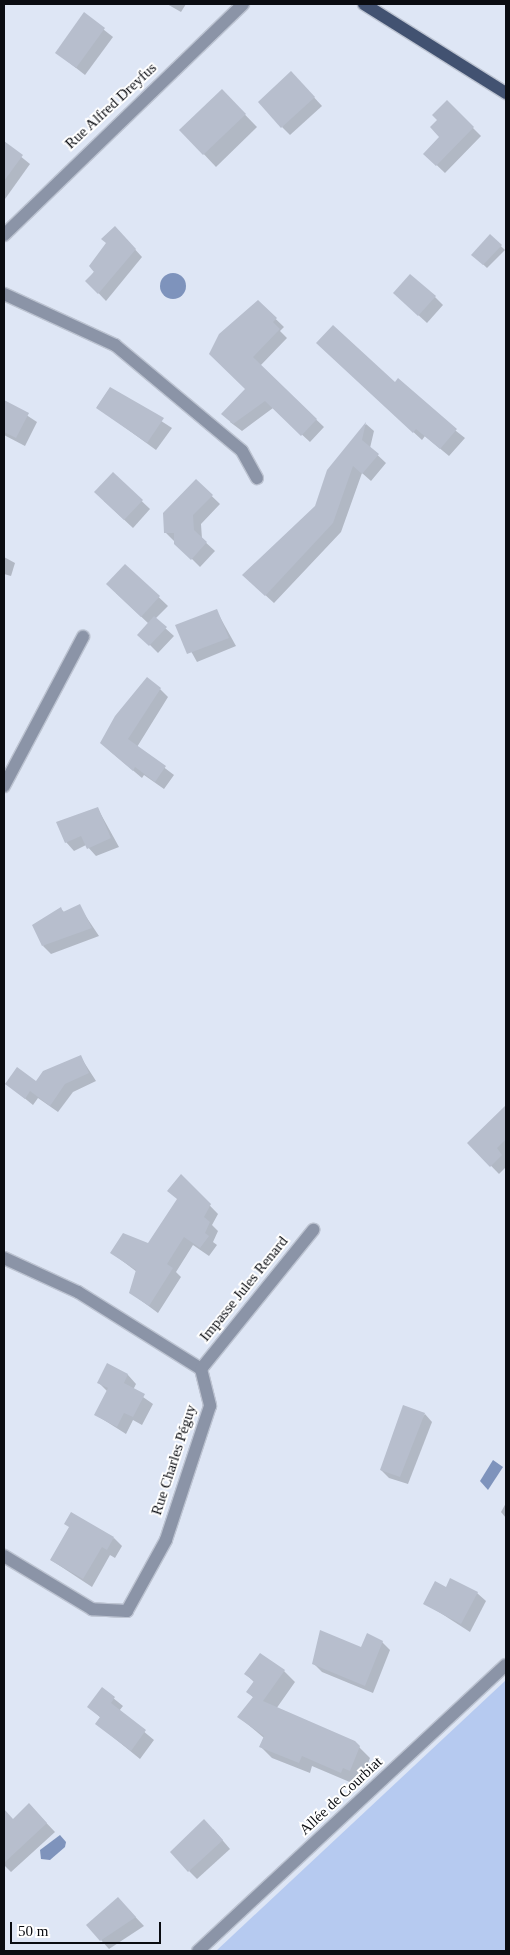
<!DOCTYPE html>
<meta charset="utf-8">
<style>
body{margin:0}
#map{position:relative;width:510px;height:1955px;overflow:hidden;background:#dee6f5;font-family:"Times New Roman",serif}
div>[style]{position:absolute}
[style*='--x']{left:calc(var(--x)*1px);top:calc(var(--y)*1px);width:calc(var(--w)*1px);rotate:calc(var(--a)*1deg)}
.green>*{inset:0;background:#b6caf0}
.water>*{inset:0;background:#7e93bc}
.round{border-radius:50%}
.shadow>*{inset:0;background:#0003}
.building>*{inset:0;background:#b7becd}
.roads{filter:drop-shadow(1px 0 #bcc3d1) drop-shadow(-1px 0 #bcc3d1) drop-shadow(0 1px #bcc3d1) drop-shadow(0 -1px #bcc3d1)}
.minor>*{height:12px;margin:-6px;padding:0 6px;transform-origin:6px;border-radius:6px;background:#8b94a7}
.primary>*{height:12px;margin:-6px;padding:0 6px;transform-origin:6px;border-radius:6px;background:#425271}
span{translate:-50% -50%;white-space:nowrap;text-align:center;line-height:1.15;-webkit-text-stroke:4px #fff;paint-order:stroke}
.street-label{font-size:15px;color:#0a0c11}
.frame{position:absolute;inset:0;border:5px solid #0a0c11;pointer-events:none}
.scale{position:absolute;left:10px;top:1922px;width:151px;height:22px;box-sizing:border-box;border:2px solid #0a0c11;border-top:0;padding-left:6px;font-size:15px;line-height:18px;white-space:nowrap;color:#0a0c11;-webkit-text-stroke:4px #fff;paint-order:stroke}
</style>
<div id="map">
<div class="green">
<div style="clip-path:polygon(506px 1680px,506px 1951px,216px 1951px)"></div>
</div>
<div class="water">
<div class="round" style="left:160px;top:273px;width:26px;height:26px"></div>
<div style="clip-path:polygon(493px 1460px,503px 1467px,488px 1490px,480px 1481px)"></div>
<div style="clip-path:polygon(60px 1835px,66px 1842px,65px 1847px,50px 1860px,41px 1859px,40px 1850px)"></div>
</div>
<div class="shadow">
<div style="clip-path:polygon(167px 4px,186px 4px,181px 12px)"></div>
<div style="clip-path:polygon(84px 14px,113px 37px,85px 75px,57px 53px)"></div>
<div style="clip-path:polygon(299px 81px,322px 106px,290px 135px,282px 127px)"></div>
<div style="clip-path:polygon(222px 91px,257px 127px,216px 167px,181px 130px)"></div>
<div style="clip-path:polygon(447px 102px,481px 136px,445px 173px,425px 154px,441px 137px,439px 120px)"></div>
<div style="clip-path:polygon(4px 143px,30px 164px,5px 199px,4px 198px)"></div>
<div style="clip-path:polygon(122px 235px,142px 257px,106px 301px,87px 281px)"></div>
<div style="clip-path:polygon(490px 236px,505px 250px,487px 268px,473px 255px)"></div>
<div style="clip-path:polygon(435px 297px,443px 305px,427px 323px,403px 301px)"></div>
<div style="clip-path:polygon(258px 302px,284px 327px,280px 331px,287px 338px,260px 366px,324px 427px,310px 442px,273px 408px,242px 431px,230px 422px,246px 389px)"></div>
<div style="clip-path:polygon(326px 351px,395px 383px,465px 438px,449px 456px,425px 436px,422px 440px)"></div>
<div style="clip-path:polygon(110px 388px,172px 428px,156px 450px,97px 407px)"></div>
<div style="clip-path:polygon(5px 401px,37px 422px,25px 446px,4px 435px)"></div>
<div style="clip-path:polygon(366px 424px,374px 431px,370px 448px,386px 463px,371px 481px,362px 473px,341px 532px,274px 603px,252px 583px,316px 506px,328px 471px)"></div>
<div style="clip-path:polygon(113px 474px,150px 509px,133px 528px,104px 501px)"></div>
<div style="clip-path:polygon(196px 481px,220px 504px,201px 524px,202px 539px,215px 551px,200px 567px,165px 532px)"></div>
<div style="clip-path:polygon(4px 557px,15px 563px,11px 576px,4px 574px)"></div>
<div style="clip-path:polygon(125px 565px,168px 606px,155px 619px,174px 636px,158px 653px,139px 634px,149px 624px,116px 593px)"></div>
<div style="clip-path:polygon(216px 610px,236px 646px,197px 662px,177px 626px)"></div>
<div style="clip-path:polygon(160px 689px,168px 697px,137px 747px,174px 775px,164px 789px,144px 775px,142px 778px,110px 751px)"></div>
<div style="clip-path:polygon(98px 809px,119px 847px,96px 856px,86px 845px,74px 851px,66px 842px)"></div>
<div style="clip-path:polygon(79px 906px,99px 936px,51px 954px,43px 946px,61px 909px,65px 913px)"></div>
<div style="clip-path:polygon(80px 1056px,96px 1081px,73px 1092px,58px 1112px,38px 1098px,33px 1105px,7px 1084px,37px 1083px)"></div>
<div style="clip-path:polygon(504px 1110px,506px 1167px,499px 1174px,469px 1143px)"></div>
<div style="clip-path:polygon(181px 1176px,218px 1214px,212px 1225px,218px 1231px,213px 1242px,217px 1245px,209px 1256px,193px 1245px,176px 1272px,181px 1277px,158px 1313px,131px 1293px,137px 1272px,112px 1253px,148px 1244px,178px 1200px)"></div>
<div style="clip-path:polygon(108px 1365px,128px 1375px,136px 1384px,133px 1390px,153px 1404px,142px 1425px,133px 1420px,126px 1434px,96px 1415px,108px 1392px,99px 1383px)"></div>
<div style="clip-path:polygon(425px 1414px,432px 1422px,408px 1484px,389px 1478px,381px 1470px)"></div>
<div style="clip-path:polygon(506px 1503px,506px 1518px,501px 1512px)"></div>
<div style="clip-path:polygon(114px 1538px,122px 1546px,115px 1558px,110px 1555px,92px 1587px,51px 1560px)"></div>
<div style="clip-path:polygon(477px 1593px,486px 1601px,470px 1632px,425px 1603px)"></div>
<div style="clip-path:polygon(382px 1642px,390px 1650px,373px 1693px,322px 1672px,314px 1664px)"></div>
<div style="clip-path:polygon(284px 1671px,295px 1682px,276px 1709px,359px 1747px,370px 1758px,361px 1781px,354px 1778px,352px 1783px,312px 1766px,310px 1773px,272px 1758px,261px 1747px,264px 1738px,239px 1717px,254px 1698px,248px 1692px,255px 1683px,246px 1674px)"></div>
<div style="clip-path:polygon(102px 1689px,123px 1706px,119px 1711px,154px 1740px,140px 1759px,97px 1724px,101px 1718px,89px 1707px)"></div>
<div style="clip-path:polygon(37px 1813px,55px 1832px,11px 1872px,4px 1865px,4px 1824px,10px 1817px,13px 1821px)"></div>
<div style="clip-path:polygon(213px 1829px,230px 1849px,197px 1879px,189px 1871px)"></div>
<div style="clip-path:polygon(126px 1907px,144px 1926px,109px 1949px,101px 1940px)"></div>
</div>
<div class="building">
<div style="clip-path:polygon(84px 12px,105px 28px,76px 68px,55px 53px)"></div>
<div style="clip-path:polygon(291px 71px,315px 97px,281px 128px,258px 102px)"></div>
<div style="clip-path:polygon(222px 89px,246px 114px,203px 155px,179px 130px)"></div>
<div style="clip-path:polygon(447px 100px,474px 127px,436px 166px,423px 154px,439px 137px,430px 127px,437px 120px,432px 115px)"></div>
<div style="clip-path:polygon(4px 141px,23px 155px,4px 181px)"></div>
<div style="clip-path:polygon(115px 226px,136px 249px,98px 294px,85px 281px,94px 272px,89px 266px,106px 243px,101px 239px)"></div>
<div style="clip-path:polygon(490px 234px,502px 245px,483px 265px,471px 255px)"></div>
<div style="clip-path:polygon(410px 274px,436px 296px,418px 316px,393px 293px)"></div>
<div style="clip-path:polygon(258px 300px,277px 318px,273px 322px,280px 329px,253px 357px,317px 419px,301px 436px,265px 401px,233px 424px,221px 414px,245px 389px,209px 354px,219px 334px)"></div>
<div style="clip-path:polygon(333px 325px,395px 382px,398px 378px,457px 429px,440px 449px,416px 429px,413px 433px,316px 343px)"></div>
<div style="clip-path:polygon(110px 387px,164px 418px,147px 443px,96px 408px)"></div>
<div style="clip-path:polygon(4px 400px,29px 413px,16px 438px,4px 432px)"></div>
<div style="clip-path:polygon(366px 422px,362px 440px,379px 454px,362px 474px,353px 466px,333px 523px,265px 596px,242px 575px,315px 506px,327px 470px)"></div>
<div style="clip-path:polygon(113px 472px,143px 500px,124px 520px,94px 492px)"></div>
<div style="clip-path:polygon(196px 479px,213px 495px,193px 515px,194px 530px,207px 542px,191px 560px,174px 544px,174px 533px,164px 533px,163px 513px)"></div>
<div style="clip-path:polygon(125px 564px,160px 596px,141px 617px,106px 584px)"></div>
<div style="clip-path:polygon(217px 609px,229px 638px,187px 654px,175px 625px)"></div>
<div style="clip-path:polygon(154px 616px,167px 627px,149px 646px,137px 635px)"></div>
<div style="clip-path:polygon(147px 677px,161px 688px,128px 739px,166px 766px,155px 782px,135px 767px,133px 771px,100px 743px,115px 716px)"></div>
<div style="clip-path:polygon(98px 807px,111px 838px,87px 849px,81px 836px,65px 843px,56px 822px)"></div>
<div style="clip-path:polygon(80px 904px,92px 928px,42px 946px,32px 925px,61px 907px,63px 912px)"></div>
<div style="clip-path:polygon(81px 1055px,89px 1073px,65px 1084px,50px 1106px,30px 1091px,25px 1099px,5px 1084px,17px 1067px,36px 1081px,43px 1071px)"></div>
<div style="clip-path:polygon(506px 1105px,506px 1139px,497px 1148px,502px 1155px,490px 1167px,467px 1143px)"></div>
<div style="clip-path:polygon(181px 1174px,211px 1204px,204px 1217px,210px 1222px,205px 1233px,209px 1236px,200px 1248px,184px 1237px,167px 1264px,173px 1268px,149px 1306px,129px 1293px,136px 1270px,110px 1253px,123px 1233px,148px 1243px,177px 1199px,167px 1191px)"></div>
<div style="clip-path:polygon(107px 1363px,128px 1374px,124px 1383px,145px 1394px,133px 1417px,124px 1413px,117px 1427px,94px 1415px,108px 1388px,97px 1383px)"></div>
<div style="clip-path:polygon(403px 1405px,425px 1413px,400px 1477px,380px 1470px)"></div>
<div style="clip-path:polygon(71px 1512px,114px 1537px,107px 1550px,102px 1547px,83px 1579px,50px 1560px,69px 1527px,64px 1524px)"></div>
<div style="clip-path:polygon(450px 1578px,478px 1592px,461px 1624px,423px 1604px,435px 1581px,446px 1587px)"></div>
<div style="clip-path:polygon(320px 1630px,361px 1647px,367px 1633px,383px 1641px,365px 1686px,312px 1664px)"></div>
<div style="clip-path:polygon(260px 1653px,285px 1670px,263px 1701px,355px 1741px,360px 1746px,350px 1771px,343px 1768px,341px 1773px,302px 1756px,299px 1763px,259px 1747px,264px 1736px,237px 1717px,253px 1697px,246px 1692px,254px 1681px,244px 1674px)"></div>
<div style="clip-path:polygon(102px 1687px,115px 1697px,111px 1703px,146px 1730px,131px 1751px,95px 1724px,100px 1717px,87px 1707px)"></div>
<div style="clip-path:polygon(29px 1803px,47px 1823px,4px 1863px,4px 1809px,13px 1819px)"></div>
<div style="clip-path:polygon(204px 1819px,223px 1840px,188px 1872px,170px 1852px)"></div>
<div style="clip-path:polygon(118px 1897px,136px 1917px,100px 1941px,86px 1925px)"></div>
</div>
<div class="roads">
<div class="minor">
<div style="--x:4;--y:235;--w:332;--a:-44"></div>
<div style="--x:4;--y:294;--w:122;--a:24.7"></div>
<div style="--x:115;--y:345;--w:165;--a:39.8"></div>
<div style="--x:242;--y:451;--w:31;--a:61"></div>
<div style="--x:4;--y:786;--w:169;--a:-62.1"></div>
<div style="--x:4;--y:1258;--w:81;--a:24.7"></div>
<div style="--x:78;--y:1292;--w:145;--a:32"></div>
<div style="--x:201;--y:1369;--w:38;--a:76"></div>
<div style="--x:210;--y:1406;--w:141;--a:108.2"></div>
<div style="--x:166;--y:1540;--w:81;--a:118.8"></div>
<div style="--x:127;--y:1611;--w:35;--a:-177"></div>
<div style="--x:92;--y:1609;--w:103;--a:-148.9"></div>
<div style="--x:201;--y:1369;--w:179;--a:-51.1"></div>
<div style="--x:198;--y:1951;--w:420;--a:-42.9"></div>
</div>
<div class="primary">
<div style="--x:364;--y:4;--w:168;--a:32.1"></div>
</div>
</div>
<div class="street-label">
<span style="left:111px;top:106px;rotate:-43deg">Rue Alfred Dreyfus</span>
<span style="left:244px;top:1289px;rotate:-51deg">Impasse Jules Renard</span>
<span style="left:174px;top:1460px;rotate:-72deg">Rue Charles Péguy</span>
<span style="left:341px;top:1796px;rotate:-43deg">Allée de Courbiat</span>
</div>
<div class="frame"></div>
<div class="scale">50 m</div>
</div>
